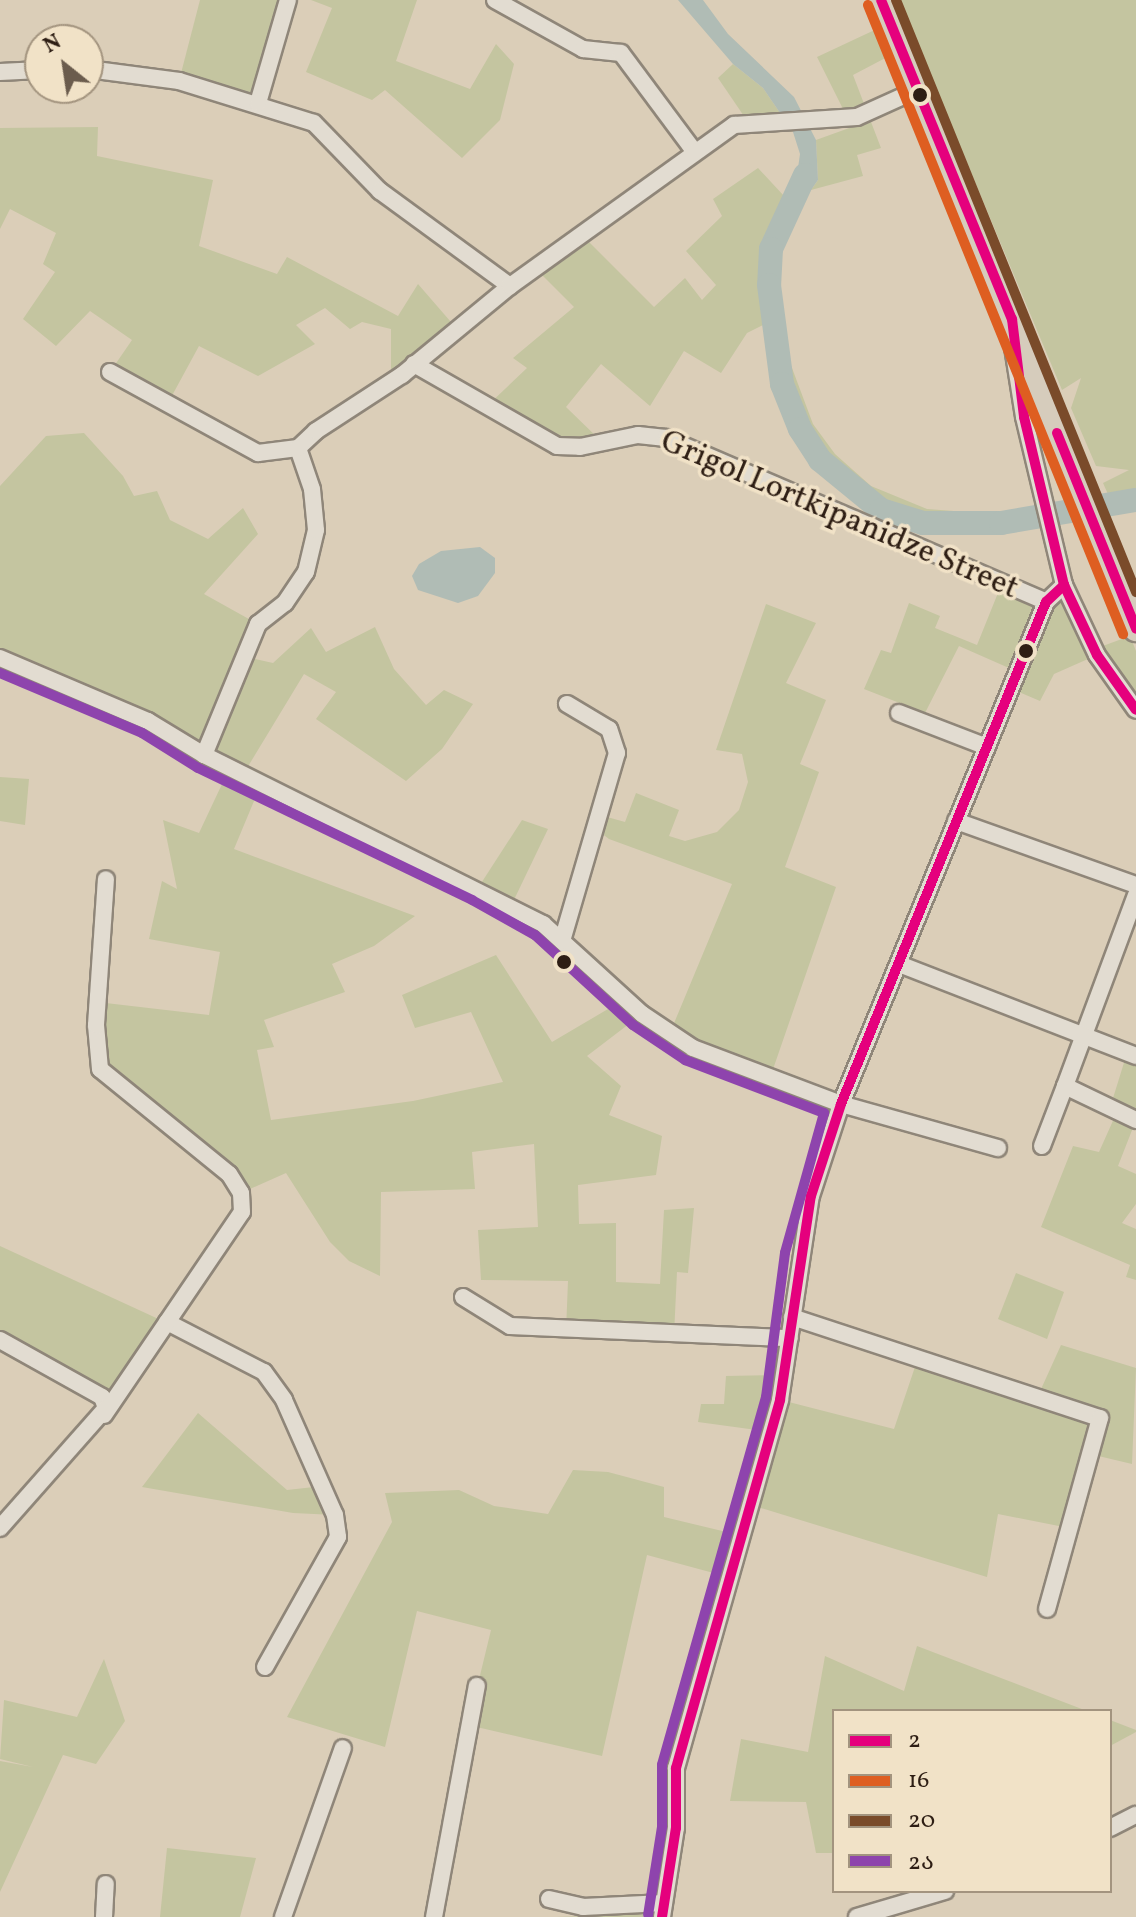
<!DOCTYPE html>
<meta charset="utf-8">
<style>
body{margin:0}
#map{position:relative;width:1136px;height:1917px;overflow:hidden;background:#dbceb8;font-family:Vollkorn,"Noto Serif Georgian",serif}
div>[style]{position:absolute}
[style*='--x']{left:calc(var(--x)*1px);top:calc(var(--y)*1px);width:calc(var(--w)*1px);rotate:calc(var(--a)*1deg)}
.green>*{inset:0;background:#c4c5a0}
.water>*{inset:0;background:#b0bcb5}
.river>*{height:24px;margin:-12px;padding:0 12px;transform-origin:12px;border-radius:12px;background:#b0bcb5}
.roads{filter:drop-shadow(2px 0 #8f8679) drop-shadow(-2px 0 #8f8679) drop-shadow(0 2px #8f8679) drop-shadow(0 -2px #8f8679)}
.minor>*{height:16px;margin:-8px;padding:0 8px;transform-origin:8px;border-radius:8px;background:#e2dcd1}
.highway>*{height:24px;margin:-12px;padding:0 12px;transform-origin:12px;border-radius:12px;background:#d6ccbc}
.bus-1>*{height:10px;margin:-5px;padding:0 5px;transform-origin:5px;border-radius:5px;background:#e5007d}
.bus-2>*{height:10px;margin:-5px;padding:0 5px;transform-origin:5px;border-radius:5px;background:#de5e21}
.bus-3>*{height:10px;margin:-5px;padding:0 5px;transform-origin:5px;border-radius:5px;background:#7a4b2a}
.bus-4>*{height:10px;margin:-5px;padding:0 5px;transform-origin:5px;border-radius:5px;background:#8e44ad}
.dots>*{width:22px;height:22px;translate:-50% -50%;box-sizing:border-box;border:4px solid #f1e2c7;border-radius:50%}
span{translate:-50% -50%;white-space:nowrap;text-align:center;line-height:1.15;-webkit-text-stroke:7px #f1e2c7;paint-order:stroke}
.street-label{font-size:32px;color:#2e1e14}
.legend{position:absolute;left:832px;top:1709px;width:280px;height:184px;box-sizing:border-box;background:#f1e2c7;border:2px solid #a3947f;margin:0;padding:10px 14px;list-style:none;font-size:24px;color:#2e1e14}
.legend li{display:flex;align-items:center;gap:16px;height:40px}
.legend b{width:40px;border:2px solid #a3947f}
.north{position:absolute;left:24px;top:24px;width:80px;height:80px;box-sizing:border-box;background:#f1e2c7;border:2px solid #a3947f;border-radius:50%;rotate:330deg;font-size:22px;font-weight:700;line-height:32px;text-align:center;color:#2e1e14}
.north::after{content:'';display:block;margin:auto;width:28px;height:36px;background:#6b5c4d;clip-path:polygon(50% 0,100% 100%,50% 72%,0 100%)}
</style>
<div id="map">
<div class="green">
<div style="clip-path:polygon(200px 0,288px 0,258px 103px,179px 81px)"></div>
<div style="clip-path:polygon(311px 0,417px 0,396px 61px,470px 89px,496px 44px,514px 64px,500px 120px,462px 158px,385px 90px,372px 100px,306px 72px,332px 8px)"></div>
<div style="clip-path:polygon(899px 0,1136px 0,1136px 500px,1111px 501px,1103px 483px,1129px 470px,1096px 466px,1071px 408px,1081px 378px,1062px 390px)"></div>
<div style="clip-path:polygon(881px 27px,893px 54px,853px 75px,881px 148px,857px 155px,863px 176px,811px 190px,818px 180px,816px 140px,852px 127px,817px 57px)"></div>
<div style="clip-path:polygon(733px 64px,763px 88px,793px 132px,750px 125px,718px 78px)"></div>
<div style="clip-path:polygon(98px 127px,97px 156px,213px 180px,199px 246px,277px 274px,287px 257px,398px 316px,418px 284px,457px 329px,391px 382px,391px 329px,362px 322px,350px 329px,325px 308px,296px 325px,315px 344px,258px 376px,199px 346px,168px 403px,110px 372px,132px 340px,90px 311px,56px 346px,23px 319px,55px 272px,43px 264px,56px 233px,10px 209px,0 229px,0 128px)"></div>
<div style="clip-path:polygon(758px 168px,797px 210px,771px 249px,774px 320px,813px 424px,835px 454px,871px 486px,927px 509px,1033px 517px,1001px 523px,923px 523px,881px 510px,854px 490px,820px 460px,800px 429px,782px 384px,773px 320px,747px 333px,721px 373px,684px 351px,650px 406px,601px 364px,566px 407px,602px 442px,580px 447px,486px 407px,527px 368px,513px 358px,574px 307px,536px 269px,584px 237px,654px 307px,685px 278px,702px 300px,716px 285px,686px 251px,722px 216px,713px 199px)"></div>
<div style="clip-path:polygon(84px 433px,123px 476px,134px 496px,157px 491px,170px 520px,208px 539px,243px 508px,258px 534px,204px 594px,258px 624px,246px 657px,273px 663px,311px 628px,326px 652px,375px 627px,394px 669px,426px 705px,444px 690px,473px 704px,442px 749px,406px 781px,316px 719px,336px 692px,304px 674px,244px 773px,262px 782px,234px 849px,415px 916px,374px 946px,332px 964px,345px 992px,264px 1020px,274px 1047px,257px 1050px,271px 1120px,413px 1101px,503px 1082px,471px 1012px,415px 1028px,402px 995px,496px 955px,552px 1042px,625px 999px,642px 1014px,587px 1056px,621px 1086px,609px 1115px,662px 1136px,656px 1175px,578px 1185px,579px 1224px,616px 1223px,616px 1282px,660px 1284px,664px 1210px,694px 1208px,688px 1273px,677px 1272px,674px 1335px,566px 1331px,568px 1281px,481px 1280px,478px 1230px,538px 1227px,534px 1144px,472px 1152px,475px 1189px,381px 1192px,380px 1276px,349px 1261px,330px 1242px,286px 1173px,241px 1193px,108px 1078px,97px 1002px,209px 1015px,220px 952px,149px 939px,162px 881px,177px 889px,163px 820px,199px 833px,230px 767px,0 658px,0 486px,46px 436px)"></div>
<div style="clip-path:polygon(1002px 583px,1045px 602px,1064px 585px,1097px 655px,1054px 674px,1040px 701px,1012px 689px,1018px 672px,959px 646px,925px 713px,864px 689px,881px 650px,891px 653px,909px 603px,940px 616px,935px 628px,977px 645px)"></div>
<div style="clip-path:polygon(766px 604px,816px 623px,786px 683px,826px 700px,800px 764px,819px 772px,785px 867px,836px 887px,771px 1075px,672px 1028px,732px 884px,609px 839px,596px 829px,600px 815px,625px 822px,636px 793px,679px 810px,669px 836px,685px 841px,717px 832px,739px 810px,748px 782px,742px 754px,716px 750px)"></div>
<div style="clip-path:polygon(1130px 636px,1136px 651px,1136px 697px,1100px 647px)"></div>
<div style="clip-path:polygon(0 777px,29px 779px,25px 825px,0 821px)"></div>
<div style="clip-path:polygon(522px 820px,548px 829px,511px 906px,478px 888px)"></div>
<div style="clip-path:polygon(1127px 1053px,1136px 1056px,1136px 1120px,1118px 1166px,1136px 1174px,1136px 1204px,1122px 1223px,1136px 1229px,1136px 1280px,1126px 1277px,1130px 1265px,1041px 1227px,1073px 1146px,1099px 1152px,1116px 1114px,1109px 1111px)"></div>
<div style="clip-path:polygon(0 1246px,165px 1322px,106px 1407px,0 1340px)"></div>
<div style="clip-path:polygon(1016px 1273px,1064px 1292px,1047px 1339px,998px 1319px)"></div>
<div style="clip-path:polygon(1061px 1345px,1136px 1368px,1132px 1464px,1090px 1454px,1069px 1528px,998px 1514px,987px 1577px,751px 1505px,771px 1432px,698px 1422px,701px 1404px,724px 1404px,726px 1376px,784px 1375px,781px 1400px,894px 1429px,918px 1358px,1037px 1398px)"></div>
<div style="clip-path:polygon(198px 1413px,287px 1490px,323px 1486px,335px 1515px,293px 1513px,142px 1487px)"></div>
<div style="clip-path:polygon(573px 1470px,608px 1472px,664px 1487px,664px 1517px,743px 1536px,732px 1578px,647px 1555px,602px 1756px,468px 1725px,491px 1630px,417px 1611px,385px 1747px,287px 1717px,392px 1522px,385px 1493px,459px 1490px,494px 1506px,548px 1514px)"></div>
<div style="clip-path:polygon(917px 1646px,1087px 1711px,834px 1711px,834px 1853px,816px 1853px,806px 1802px,730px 1801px,741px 1739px,808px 1752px,825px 1656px,904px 1691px)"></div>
<div style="clip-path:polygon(104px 1659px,125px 1721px,96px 1764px,63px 1755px,0 1892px,0 1761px,33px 1767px,0 1759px,4px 1700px,77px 1717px)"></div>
<div style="clip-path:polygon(1110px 1720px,1136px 1730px,1136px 1732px,1110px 1746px)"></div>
<div style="clip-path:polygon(167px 1848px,256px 1858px,240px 1917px,160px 1917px)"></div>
<div style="clip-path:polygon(590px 1909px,655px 1909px,656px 1917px,556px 1917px,589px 1916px)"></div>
</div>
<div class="water">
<div style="clip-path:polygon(678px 0,703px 0,728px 34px,794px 97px,816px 140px,818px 180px,797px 210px,787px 199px,796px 182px,800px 154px,793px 132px,763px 88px,733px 64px)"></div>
<div style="clip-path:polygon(480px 547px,495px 558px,495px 573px,478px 596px,458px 603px,418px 590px,412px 576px,419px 564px,441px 551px)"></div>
</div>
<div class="river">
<div style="--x:805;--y:175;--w:81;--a:114.7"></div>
<div style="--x:771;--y:249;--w:36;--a:93"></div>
<div style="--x:769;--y:285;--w:100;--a:82.5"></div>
<div style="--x:782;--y:384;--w:48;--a:68.2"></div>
<div style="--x:800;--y:429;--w:37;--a:57"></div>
<div style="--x:820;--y:460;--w:79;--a:39.3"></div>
<div style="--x:881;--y:510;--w:44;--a:17.2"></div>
<div style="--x:923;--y:523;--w:78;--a:0"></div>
<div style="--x:1001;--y:523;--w:137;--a:-9.7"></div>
</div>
<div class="roads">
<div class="minor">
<div style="--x:495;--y:0;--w:101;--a:29.1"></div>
<div style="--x:583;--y:49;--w:38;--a:6"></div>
<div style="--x:621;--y:53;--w:122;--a:53.3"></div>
<div style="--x:88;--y:69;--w:92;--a:7.5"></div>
<div style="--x:179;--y:81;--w:141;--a:17.3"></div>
<div style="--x:314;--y:123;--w:95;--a:45.9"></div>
<div style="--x:380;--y:191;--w:161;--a:36.2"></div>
<div style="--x:0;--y:72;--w:40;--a:-2.9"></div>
<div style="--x:258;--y:103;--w:107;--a:-73.8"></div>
<div style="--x:1012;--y:341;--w:77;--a:81"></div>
<div style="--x:1024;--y:417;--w:173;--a:76.6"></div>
<div style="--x:1064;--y:585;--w:77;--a:64.8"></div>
<div style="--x:1097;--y:655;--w:67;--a:54.7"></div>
<div style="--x:414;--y:364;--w:165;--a:29.8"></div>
<div style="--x:557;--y:446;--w:23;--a:2"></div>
<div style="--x:580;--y:447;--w:59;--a:-11.7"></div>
<div style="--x:638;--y:435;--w:28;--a:6"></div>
<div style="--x:666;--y:438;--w:414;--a:23.3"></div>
<div style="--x:110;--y:372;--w:169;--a:28.7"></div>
<div style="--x:258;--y:453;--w:40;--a:-7.1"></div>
<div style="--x:0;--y:658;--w:161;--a:23.1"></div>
<div style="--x:148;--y:721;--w:66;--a:31.3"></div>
<div style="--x:204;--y:755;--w:379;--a:26.5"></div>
<div style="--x:543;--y:924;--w:134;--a:42.3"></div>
<div style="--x:642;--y:1014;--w:61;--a:33.7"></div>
<div style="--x:693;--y:1048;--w:158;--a:20.7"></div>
<div style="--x:841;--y:1104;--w:163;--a:15.7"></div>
<div style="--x:899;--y:713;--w:94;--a:21.1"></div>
<div style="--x:204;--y:755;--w:142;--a:-67.6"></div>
<div style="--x:258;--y:624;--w:34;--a:-38"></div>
<div style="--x:285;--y:603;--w:37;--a:-56"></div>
<div style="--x:306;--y:572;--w:43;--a:-76.6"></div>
<div style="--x:316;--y:530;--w:41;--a:-95.6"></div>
<div style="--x:312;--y:489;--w:43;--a:-108.9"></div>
<div style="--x:298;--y:448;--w:25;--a:-43"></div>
<div style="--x:316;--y:431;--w:103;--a:-33.1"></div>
<div style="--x:402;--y:375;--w:140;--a:-39.5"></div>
<div style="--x:510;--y:286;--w:276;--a:-35.7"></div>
<div style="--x:734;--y:125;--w:123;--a:-3.7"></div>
<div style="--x:857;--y:117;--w:68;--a:-24.3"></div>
<div style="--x:956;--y:821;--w:191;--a:19.6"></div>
<div style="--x:1136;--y:895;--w:204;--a:110.4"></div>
<div style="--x:1065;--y:1086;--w:79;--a:25.6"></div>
<div style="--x:562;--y:941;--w:196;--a:-73.7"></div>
<div style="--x:617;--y:753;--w:25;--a:-108"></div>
<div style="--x:609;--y:729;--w:49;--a:-149.2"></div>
<div style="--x:899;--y:964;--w:254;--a:21.2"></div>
<div style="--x:1042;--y:1146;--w:64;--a:-69"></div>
<div style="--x:463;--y:1297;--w:55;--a:31.7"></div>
<div style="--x:510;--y:1326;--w:280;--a:2.5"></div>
<div style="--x:792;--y:1317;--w:324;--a:18.2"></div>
<div style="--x:1100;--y:1418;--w:198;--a:105.5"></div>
<div style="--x:167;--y:1322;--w:109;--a:27.3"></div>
<div style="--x:264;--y:1372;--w:34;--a:54"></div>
<div style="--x:284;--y:1400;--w:126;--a:66.1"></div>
<div style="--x:335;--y:1515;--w:22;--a:82"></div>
<div style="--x:338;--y:1537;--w:149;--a:119.3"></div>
<div style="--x:0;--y:1340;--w:117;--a:29.2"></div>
<div style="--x:102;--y:1397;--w:12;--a:70"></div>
<div style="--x:106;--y:1408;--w:160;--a:131.5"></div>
<div style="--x:104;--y:1415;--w:245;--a:-55.8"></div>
<div style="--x:242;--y:1212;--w:19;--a:-93"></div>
<div style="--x:241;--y:1193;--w:22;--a:-122"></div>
<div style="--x:229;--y:1174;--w:166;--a:-140.9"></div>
<div style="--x:100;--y:1069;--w:44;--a:-95.2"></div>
<div style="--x:96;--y:1025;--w:146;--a:-86.1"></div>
<div style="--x:1110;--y:1828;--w:29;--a:-27"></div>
<div style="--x:549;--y:1899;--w:35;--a:13"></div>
<div style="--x:583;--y:1907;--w:81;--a:-2.8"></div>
<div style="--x:104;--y:1917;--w:33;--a:-87"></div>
<div style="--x:283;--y:1917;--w:179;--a:-70.5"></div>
<div style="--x:434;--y:1917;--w:235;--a:-79.5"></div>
<div style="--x:662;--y:1917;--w:90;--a:-81.1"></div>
<div style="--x:676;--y:1828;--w:60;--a:-90"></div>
<div style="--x:676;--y:1768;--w:382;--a:-74.2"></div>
<div style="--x:780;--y:1400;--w:206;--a:-81.4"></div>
<div style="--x:811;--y:1196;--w:97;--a:-71.9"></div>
<div style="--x:841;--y:1104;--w:542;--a:-67.79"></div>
<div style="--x:1046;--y:602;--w:25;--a:-43"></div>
<div style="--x:857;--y:1917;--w:92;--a:-16.5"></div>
</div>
<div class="highway">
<div style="--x:881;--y:0;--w:679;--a:67.93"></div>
</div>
</div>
<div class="bus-1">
<div style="--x:881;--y:0;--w:345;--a:67.7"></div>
<div style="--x:1012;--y:319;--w:99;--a:83"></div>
<div style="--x:1024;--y:417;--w:173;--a:76.6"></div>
<div style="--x:1064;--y:585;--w:77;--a:64.8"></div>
<div style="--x:1097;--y:655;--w:67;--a:54.7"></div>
<div style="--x:1057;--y:433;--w:211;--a:68"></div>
<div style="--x:662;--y:1917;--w:90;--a:-81.1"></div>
<div style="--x:676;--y:1828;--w:60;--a:-90"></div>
<div style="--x:676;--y:1768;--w:382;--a:-74.2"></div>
<div style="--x:780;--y:1400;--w:206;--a:-81.4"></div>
<div style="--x:811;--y:1196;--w:97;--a:-71.9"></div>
<div style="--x:841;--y:1104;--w:542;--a:-67.79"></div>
<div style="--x:1046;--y:602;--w:25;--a:-43"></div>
</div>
<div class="bus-2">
<div style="--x:868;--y:5;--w:679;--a:67.93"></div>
</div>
<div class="bus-3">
<div style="--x:896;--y:0;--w:639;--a:67.93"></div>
</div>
<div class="bus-4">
<div style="--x:0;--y:673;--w:154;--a:22.9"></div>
<div style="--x:142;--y:733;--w:66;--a:32"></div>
<div style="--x:198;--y:768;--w:304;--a:25.7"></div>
<div style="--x:472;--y:900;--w:72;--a:29.1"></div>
<div style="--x:535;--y:935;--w:133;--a:42.6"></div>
<div style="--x:633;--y:1025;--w:63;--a:33.9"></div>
<div style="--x:685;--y:1060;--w:149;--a:20.9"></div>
<div style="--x:824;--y:1113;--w:145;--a:105.6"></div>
<div style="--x:785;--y:1253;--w:145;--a:97.5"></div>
<div style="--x:766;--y:1397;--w:382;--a:105.8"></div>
<div style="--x:662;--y:1765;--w:62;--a:90"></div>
<div style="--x:662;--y:1827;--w:89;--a:99"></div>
</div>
<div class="dots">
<div style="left:920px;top:95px;background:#2e1e14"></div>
<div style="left:1026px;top:651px;background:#2e1e14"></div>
<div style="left:564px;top:962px;background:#2e1e14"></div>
</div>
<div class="street-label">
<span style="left:839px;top:516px;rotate:23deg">Grigol Lortkipanidze Street</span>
</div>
<ul class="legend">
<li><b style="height:10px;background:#e5007d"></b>2</li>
<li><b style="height:10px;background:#de5e21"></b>16</li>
<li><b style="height:10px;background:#7a4b2a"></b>20</li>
<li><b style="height:10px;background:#8e44ad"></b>2ა</li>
</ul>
<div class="north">N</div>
</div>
